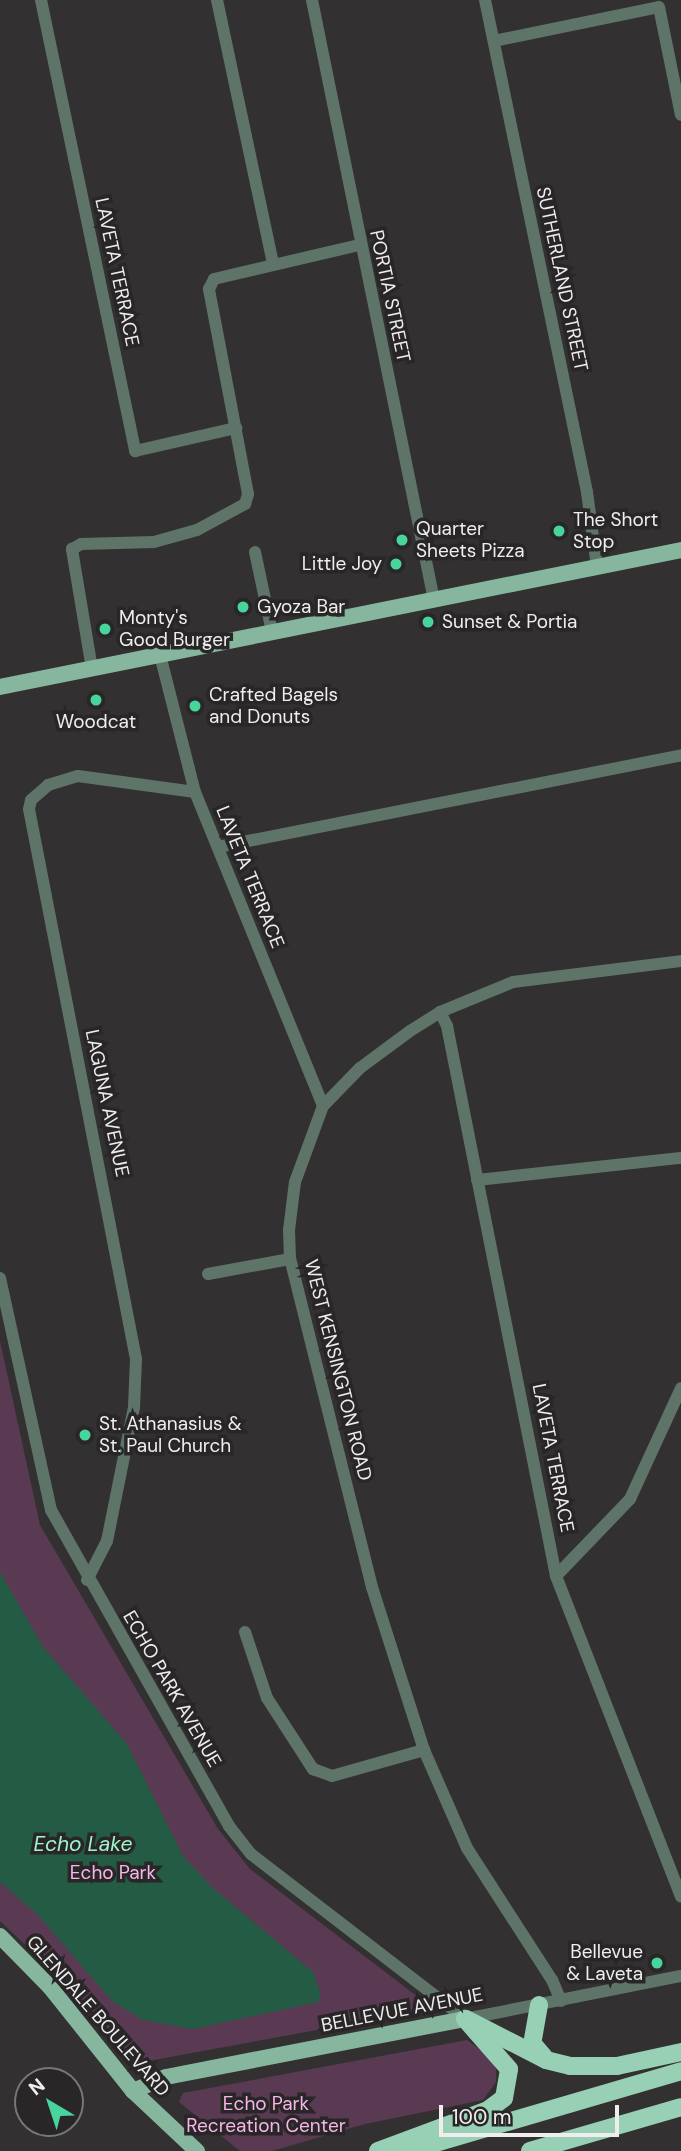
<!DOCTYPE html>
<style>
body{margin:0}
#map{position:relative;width:681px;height:2151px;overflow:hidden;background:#333032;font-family:"DM Sans",sans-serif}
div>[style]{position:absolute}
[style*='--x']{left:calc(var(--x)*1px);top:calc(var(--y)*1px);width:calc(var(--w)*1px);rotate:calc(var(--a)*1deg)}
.green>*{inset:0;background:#593a52}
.water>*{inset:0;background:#235b44}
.minor>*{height:12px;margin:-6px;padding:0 6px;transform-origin:6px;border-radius:6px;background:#5e7469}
.major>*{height:16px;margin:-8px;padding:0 8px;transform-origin:8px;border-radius:8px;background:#87b69f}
.highway>*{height:18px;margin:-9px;padding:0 9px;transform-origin:9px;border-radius:9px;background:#97d0b4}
.dots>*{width:19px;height:19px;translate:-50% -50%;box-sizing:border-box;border:4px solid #292628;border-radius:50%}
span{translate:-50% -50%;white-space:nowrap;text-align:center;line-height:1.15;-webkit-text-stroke:7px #292628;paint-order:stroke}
.street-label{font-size:19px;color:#efedee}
.poi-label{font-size:19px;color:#efedee}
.left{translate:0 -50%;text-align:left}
.right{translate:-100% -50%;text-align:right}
.park-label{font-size:19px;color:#f7b5e8}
.water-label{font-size:21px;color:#9ff5cc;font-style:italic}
.north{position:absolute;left:14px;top:2067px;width:70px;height:70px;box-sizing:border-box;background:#292628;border:2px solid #787677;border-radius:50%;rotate:321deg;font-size:19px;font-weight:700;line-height:28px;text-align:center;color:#efedee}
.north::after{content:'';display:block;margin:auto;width:24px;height:32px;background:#48d49d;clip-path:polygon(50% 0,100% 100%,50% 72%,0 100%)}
.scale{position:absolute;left:439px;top:2105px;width:180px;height:32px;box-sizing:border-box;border:4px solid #efedee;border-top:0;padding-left:9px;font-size:21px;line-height:24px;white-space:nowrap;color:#efedee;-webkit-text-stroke:5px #292628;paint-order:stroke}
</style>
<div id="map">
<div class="green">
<div style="clip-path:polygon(0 1341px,40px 1525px,218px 1829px,250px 1869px,418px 1997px,420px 2005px,415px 2012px,132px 2064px,37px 1956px,0 1921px)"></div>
<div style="clip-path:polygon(467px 2040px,490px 2057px,496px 2069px,496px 2082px,483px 2100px,365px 2124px,272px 2151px,240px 2151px,179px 2102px,183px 2093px)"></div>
</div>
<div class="water">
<div style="clip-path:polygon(0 1572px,43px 1647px,127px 1744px,183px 1856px,214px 1889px,313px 1972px,321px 1995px,318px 2002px,193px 2029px,143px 2020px,112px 2001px,38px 1915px,0 1882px)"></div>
</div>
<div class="minor">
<div style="--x:41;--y:0;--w:461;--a:78.2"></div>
<div style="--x:135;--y:451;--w:104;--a:-12.8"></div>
<div style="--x:217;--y:0;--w:270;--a:78"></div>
<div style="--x:312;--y:0;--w:612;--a:78.51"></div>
<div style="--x:485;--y:0;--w:502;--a:78.29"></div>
<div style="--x:587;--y:492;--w:76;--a:82.4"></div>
<div style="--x:494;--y:41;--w:168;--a:-11.6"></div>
<div style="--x:659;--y:7;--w:110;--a:78.5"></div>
<div style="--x:255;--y:552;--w:82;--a:78"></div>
<div style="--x:160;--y:655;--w:141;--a:75.7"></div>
<div style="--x:195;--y:792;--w:339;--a:67.8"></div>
<div style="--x:92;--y:669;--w:122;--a:-99.5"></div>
<div style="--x:72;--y:549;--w:10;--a:-29"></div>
<div style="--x:81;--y:544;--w:73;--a:-1.6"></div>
<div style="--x:154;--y:542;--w:45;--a:-15.6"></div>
<div style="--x:197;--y:530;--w:55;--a:-28.4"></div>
<div style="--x:245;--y:504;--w:10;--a:-73"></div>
<div style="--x:248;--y:494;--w:209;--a:-100.8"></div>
<div style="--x:209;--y:289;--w:11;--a:-63"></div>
<div style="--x:214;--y:279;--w:149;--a:-13.2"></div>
<div style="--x:218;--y:847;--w:472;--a:-11.2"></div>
<div style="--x:440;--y:1012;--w:16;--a:63"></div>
<div style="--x:447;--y:1026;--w:561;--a:78.79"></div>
<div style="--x:556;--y:1576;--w:344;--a:68.7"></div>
<div style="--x:477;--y:1180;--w:205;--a:-6.2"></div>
<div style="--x:208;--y:1274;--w:83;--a:-10.4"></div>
<div style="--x:0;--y:1278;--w:238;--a:77.6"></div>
<div style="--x:51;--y:1510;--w:363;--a:60.6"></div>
<div style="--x:229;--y:1826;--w:36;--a:52"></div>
<div style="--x:251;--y:1854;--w:270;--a:37.6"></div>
<div style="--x:465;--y:2019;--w:220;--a:-11.3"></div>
<div style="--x:556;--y:1576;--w:107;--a:-46.1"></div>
<div style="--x:630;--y:1499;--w:122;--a:-65.3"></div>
<div style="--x:87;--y:1580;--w:44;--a:-62.9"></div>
<div style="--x:107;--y:1541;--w:137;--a:-78.6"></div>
<div style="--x:134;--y:1407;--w:48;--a:-87.6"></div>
<div style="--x:136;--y:1359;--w:560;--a:-101.01"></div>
<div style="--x:29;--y:809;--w:9;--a:-77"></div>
<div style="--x:31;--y:800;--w:23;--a:-41"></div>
<div style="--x:48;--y:785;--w:31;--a:-17"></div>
<div style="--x:78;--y:776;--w:118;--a:7.8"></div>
<div style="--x:245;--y:1632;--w:70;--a:71.6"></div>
<div style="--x:267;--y:1698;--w:85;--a:57.1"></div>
<div style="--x:313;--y:1769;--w:20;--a:20"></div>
<div style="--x:332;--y:1776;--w:96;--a:-15.8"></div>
<div style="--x:561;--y:2001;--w:23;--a:-113"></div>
<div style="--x:552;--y:1980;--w:157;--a:-122.8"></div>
<div style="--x:467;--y:1848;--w:107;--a:-113.7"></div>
<div style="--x:424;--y:1750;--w:171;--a:-107.7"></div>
<div style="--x:372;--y:1587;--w:338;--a:-104"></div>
<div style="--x:290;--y:1259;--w:29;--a:-92"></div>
<div style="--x:289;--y:1230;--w:48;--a:-82.9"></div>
<div style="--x:295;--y:1182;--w:81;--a:-69.8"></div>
<div style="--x:323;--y:1106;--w:53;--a:-45.8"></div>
<div style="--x:360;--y:1068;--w:62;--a:-36.5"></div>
<div style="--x:410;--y:1031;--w:36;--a:-32"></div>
<div style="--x:440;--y:1012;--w:79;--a:-22.3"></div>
<div style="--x:513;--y:982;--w:169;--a:-7.1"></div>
</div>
<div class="major">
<div style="--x:0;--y:687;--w:695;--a:-11.37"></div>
<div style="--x:0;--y:1936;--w:71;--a:45.6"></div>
<div style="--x:50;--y:1987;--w:133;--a:51.4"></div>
<div style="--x:133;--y:2091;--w:88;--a:43.2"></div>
<div style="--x:133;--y:2091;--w:36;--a:-23"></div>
<div style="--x:166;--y:2077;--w:305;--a:-11"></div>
</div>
<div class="highway">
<div style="--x:539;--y:2005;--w:39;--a:100"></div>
<div style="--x:532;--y:2043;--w:18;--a:49"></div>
<div style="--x:466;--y:2019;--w:90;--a:27.1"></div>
<div style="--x:546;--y:2060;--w:25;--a:14"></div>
<div style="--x:570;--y:2066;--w:47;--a:0"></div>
<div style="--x:617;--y:2066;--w:66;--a:-12.3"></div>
<div style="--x:378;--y:2151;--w:117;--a:-20.4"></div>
<div style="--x:488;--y:2110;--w:20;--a:-37"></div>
<div style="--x:504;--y:2098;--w:29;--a:-80"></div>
<div style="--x:509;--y:2069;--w:67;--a:-131.3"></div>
<div style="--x:408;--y:2151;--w:284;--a:-16.3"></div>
<div style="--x:530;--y:2151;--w:157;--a:-16.2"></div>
</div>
<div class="dots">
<div style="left:559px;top:531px;background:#48d49d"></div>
<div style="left:402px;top:540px;background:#48d49d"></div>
<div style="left:396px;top:564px;background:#48d49d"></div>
<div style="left:243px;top:607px;background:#48d49d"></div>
<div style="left:428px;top:622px;background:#48d49d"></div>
<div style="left:105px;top:629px;background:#48d49d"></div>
<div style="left:96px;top:700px;background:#48d49d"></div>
<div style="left:195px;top:706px;background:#48d49d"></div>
<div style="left:85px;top:1435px;background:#48d49d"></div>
<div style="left:657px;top:1963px;background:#48d49d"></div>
</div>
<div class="street-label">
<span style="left:117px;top:272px;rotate:78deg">LAVETA TERRACE</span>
<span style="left:562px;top:279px;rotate:78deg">SUTHERLAND STREET</span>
<span style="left:390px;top:296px;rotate:78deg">PORTIA STREET</span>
<span style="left:250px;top:877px;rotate:68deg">LAVETA TERRACE</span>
<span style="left:107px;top:1103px;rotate:78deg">LAGUNA AVENUE</span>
<span style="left:338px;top:1370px;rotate:76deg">WEST KENSINGTON ROAD</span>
<span style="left:553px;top:1458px;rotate:79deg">LAVETA TERRACE</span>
<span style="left:172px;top:1689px;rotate:60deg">ECHO PARK AVENUE</span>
<span style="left:402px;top:2010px;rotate:-11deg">BELLEVUE AVENUE</span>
<span style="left:98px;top:2016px;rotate:49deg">GLENDALE BOULEVARD</span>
</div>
<div class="poi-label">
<span class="left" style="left:573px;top:531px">The Short<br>Stop</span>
<span class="left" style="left:416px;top:540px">Quarter<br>Sheets Pizza</span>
<span class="right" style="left:382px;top:564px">Little Joy</span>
<span class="left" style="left:257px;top:607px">Gyoza Bar</span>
<span class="left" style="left:119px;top:629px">Monty's<br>Good Burger</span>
<span class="left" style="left:442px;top:622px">Sunset &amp; Portia</span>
<span class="left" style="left:209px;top:706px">Crafted Bagels<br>and Donuts</span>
<span style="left:96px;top:722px">Woodcat</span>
<span class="left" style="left:99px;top:1435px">St. Athanasius &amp;<br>St. Paul Church</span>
<span class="right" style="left:643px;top:1963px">Bellevue<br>&amp; Laveta</span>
</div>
<div class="park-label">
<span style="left:113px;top:1873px">Echo Park</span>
<span style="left:266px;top:2115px">Echo Park<br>Recreation Center</span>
</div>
<div class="water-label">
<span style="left:83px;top:1844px">Echo Lake</span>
</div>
<div class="north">N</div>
<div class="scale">100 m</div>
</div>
